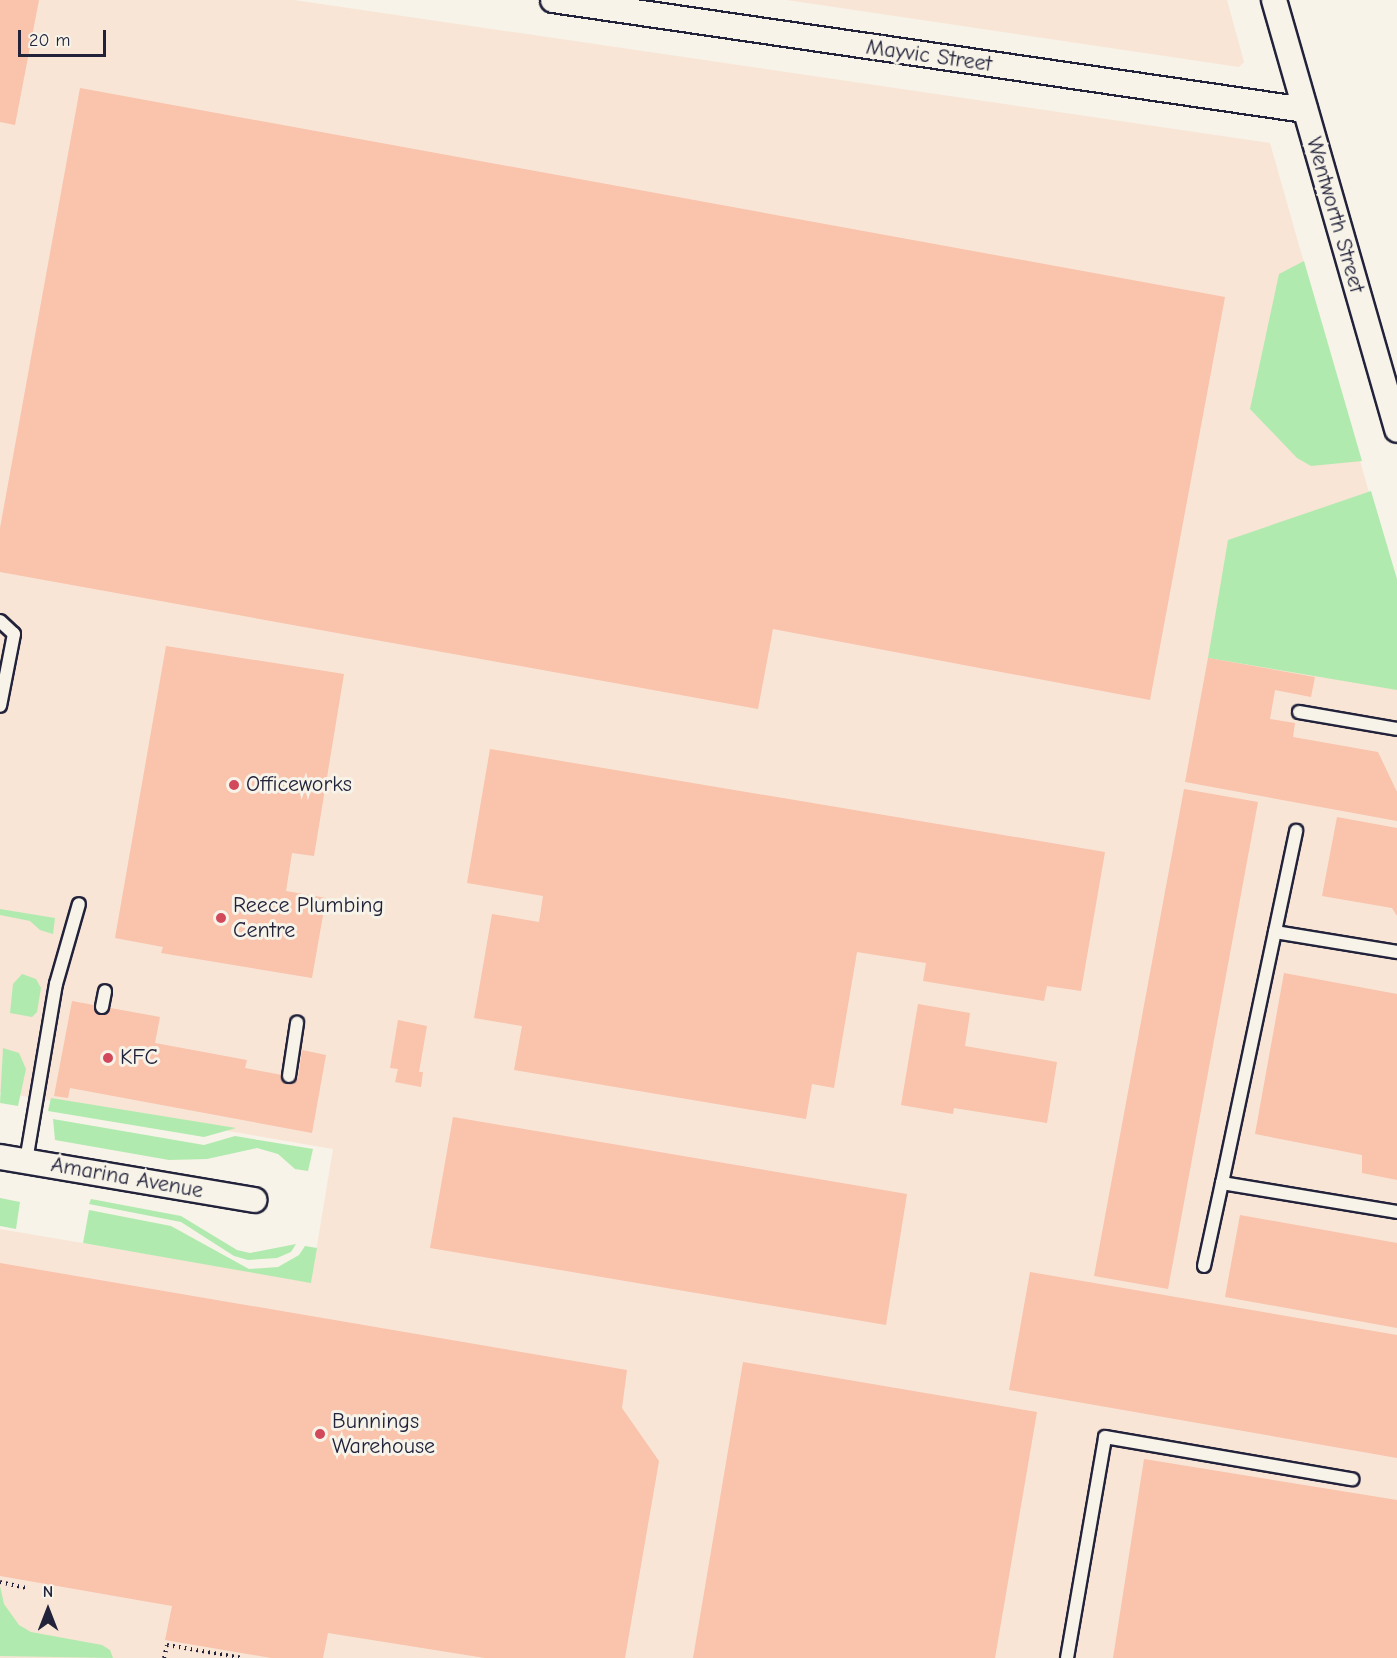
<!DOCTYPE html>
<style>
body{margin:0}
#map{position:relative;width:1397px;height:1658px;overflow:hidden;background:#f7f3e8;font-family:"Comic Neue",sans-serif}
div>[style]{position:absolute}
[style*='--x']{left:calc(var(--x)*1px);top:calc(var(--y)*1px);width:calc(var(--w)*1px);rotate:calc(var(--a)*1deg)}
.built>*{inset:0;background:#f8e5d6}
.green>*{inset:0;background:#b1eaae}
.building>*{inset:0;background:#f9c3ac}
.path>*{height:4px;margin-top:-2px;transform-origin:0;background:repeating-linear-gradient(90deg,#22223b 0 1.5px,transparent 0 6px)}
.roads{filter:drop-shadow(2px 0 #22223b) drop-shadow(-2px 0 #22223b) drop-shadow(0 2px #22223b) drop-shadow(0 -2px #22223b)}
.lane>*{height:12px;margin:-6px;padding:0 6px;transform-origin:6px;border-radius:6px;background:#f7f3e8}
.street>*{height:24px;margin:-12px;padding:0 12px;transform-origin:12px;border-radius:12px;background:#f7f3e8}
.dots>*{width:16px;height:16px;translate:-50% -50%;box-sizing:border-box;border:3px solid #f7f3e8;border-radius:50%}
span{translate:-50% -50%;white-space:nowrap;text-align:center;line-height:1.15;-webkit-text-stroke:6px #f7f3e8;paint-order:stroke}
.street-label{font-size:22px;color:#22223b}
.poi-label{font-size:22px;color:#22223b}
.left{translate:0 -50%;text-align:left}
.north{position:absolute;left:18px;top:1580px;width:60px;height:60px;-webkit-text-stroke:4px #f7f3e8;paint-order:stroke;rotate:0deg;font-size:16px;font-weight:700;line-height:24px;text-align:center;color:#22223b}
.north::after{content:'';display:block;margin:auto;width:21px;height:27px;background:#22223b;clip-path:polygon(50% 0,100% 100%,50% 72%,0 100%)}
.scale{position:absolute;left:18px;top:30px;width:88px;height:27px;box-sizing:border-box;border:3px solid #22223b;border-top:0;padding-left:8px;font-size:18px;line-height:21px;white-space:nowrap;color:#22223b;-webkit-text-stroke:4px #f7f3e8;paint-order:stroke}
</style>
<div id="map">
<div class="built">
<div style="clip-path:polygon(0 0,294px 0,1270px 143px,1397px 591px,1397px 1658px,0 1658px,0 1229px,311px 1282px,333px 1149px,0 1092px)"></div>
<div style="clip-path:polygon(787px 0,1227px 0,1244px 62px,1239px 67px)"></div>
</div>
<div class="green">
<div style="clip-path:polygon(1304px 261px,1362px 461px,1311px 466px,1297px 458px,1250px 409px,1279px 274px)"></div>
<div style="clip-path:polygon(1371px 491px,1397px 579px,1397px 690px,1208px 658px,1228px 540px)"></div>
<div style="clip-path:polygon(0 909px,55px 918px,53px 934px,40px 930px,30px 921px,0 915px)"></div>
<div style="clip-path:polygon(22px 974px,36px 979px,41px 988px,37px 1012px,32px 1017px,10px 1013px,13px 984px)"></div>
<div style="clip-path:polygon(3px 1048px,19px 1053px,26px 1069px,18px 1106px,0 1103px)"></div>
<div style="clip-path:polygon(51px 1098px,236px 1128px,204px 1137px,48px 1111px)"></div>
<div style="clip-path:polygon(53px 1119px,204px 1145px,235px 1136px,313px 1149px,308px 1171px,295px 1169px,278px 1154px,257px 1148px,207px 1159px,169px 1160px,55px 1140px)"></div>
<div style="clip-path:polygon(0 1198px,20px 1202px,16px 1229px,0 1226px)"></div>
<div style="clip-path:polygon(91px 1199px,181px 1216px,237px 1250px,250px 1253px,296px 1244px,291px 1252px,277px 1258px,248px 1260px,234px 1256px,181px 1222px,89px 1204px)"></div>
<div style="clip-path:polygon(89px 1210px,171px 1226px,249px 1269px,278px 1267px,299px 1255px,305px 1246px,317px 1248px,311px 1283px,83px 1243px)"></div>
<div style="clip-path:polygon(0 1586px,4px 1604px,19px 1625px,31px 1632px,102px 1645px,110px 1650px,113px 1658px,0 1656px)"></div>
</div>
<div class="building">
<div style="clip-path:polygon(0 0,39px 0,15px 125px,0 122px)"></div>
<div style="clip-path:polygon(80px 88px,1225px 297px,1150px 700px,773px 629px,758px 709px,0 572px,0 528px)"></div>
<div style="clip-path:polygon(166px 646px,344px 674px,314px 856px,292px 853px,286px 891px,326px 898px,312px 978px,161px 953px,163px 947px,115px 938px)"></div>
<div style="clip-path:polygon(1208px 658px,1315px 677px,1311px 697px,1275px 690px,1270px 719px,1295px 723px,1293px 737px,1378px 752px,1397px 792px,1397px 821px,1185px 782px)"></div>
<div style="clip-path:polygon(490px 749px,1105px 852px,1081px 991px,1047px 986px,1044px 1001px,923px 981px,926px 963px,857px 952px,834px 1088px,812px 1084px,806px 1119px,514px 1070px,522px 1026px,474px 1018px,492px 914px,539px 922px,543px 896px,467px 883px)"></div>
<div style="clip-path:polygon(1184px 789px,1258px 802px,1168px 1289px,1094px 1276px)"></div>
<div style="clip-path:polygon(1337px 817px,1397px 828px,1397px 916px,1392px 908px,1322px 896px)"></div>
<div style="clip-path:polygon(1284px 973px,1397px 994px,1397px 1180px,1362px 1173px,1362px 1155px,1255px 1134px)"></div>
<div style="clip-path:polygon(72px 1001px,160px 1017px,155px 1043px,247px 1060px,245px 1068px,298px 1078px,302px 1050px,326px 1055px,312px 1133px,70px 1088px,68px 1098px,54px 1096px)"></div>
<div style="clip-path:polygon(918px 1004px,970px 1013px,965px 1046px,1057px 1062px,1047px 1123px,954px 1108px,953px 1114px,901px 1105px)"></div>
<div style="clip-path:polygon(398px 1020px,427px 1026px,419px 1072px,423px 1072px,421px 1087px,395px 1082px,398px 1069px,390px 1068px)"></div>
<div style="clip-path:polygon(453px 1117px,907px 1194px,886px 1325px,430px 1248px)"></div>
<div style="clip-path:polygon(1240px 1215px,1397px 1243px,1397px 1328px,1225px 1297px)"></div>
<div style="clip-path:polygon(0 1263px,627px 1370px,622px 1408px,659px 1461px,625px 1658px,485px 1658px,328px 1633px,323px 1658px,271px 1658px,165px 1640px,172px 1606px,0 1576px)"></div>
<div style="clip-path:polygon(1030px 1272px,1397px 1335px,1397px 1458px,1009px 1390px)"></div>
<div style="clip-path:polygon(743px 1362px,1037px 1412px,995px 1658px,693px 1658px)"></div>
<div style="clip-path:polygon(1144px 1459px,1397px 1500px,1397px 1658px,1113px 1658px)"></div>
</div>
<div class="path">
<div style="--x:0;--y:1582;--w:27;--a:13"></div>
<div style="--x:164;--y:1658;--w:13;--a:-77"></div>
<div style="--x:167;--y:1645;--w:77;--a:9.7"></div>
</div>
<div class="roads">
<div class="lane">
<div style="--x:0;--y:621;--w:19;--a:43"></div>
<div style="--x:14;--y:634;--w:73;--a:101"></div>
<div style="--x:1299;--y:712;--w:99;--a:9.8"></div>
<div style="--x:1275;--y:932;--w:124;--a:9.3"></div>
<div style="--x:102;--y:1007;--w:16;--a:-79"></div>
<div style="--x:289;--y:1076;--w:54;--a:-81.4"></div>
<div style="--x:26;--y:1161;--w:180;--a:-80.4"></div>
<div style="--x:56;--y:984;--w:83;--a:-74"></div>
<div style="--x:1222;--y:1183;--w:360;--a:-78.1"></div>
<div style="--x:1204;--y:1266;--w:85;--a:-77.8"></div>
<div style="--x:1222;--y:1183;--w:177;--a:9.4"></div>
<div style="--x:1067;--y:1658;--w:224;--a:-80.2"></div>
<div style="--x:1105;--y:1437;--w:251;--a:9.7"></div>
</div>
<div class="street">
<div style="--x:553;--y:0;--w:760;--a:8.32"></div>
<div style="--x:1274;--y:0;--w:447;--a:74"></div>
<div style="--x:0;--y:1157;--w:258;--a:9.6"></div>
</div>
</div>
<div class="dots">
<div style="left:234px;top:785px;background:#d1495b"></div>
<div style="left:221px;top:918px;background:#d1495b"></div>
<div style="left:108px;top:1058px;background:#d1495b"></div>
<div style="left:320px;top:1434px;background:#d1495b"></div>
</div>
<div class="street-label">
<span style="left:929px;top:56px;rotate:8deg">Mayvic Street</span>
<span style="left:1335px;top:215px;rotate:74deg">Wentworth Street</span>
<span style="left:127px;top:1178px;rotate:10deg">Amarina Avenue</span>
</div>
<div class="poi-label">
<span class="left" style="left:246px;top:785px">Officeworks</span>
<span class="left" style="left:233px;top:918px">Reece Plumbing<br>Centre</span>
<span class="left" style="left:120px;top:1058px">KFC</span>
<span class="left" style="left:332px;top:1434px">Bunnings<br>Warehouse</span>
</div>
<div class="north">N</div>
<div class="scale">20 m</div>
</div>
